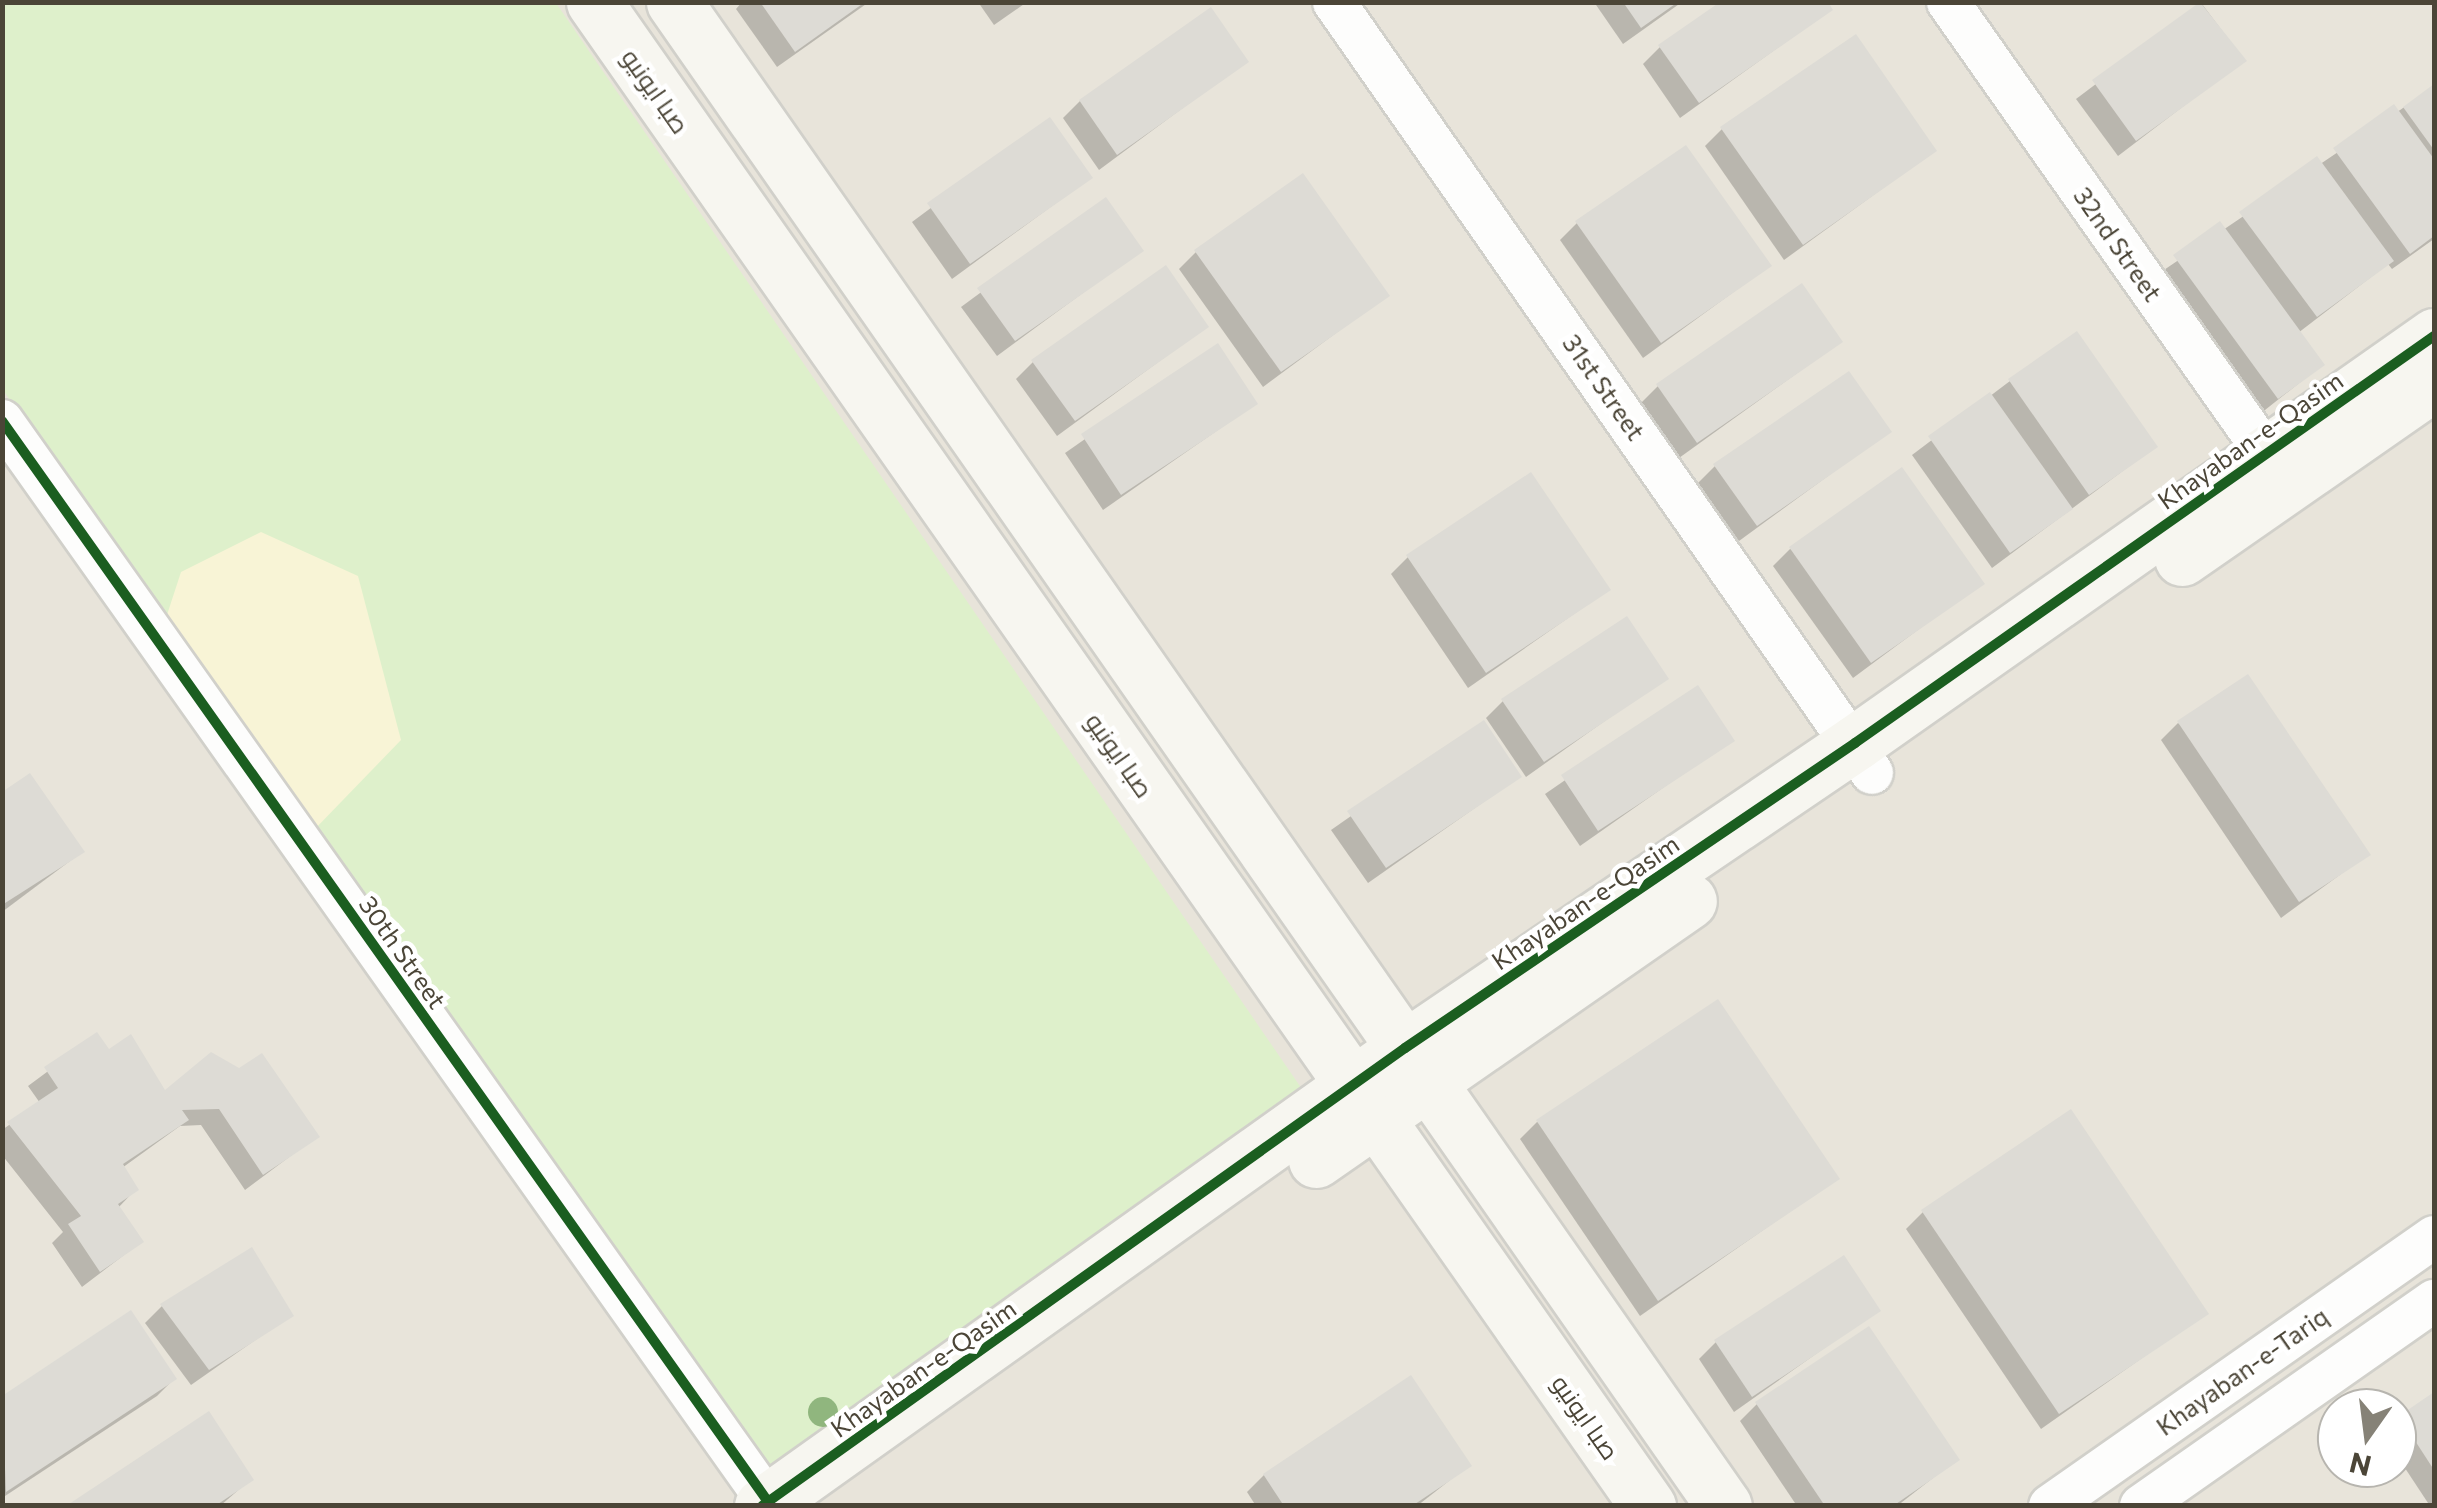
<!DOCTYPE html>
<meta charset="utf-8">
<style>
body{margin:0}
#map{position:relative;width:2437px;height:1508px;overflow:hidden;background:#f3f2ed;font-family:Commissioner,Cairo,sans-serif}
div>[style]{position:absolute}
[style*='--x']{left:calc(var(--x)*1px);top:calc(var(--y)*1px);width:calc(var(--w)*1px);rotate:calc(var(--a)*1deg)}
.residential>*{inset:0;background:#e8e4da}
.green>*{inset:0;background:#def0cb}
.sand>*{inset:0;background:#f8f4d6}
.shadow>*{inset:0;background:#0003}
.building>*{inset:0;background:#dddbd5}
.roads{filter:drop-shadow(2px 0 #d1d0ca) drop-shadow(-2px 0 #d1d0ca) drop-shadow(0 2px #d1d0ca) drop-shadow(0 -2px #d1d0ca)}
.street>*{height:42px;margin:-21px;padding:0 21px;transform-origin:21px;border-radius:21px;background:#fdfdfc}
.secondary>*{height:55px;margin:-27.5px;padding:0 27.5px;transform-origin:27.5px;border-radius:27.5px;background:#f7f6f0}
.cycleway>*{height:10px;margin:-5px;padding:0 5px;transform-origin:5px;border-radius:5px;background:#1b5e20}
.trees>*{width:30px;height:30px;margin:-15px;border-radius:50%;background:#90b67e}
span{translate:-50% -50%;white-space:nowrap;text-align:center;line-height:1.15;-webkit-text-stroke:9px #fff;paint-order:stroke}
.street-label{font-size:25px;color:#4b4537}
.frame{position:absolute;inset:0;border:5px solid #4b4537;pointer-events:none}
.north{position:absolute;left:2317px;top:1388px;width:100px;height:100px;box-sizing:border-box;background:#fff;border:2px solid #b7b5af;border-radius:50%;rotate:194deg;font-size:28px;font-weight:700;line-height:40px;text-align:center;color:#4b4537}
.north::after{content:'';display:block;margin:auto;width:35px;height:45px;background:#868277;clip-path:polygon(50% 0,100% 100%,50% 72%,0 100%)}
</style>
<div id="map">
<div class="residential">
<div style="clip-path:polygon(evenodd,3px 3px,2434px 3px,2434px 1505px,3px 1506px,3px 3px,2337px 1408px,2397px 1408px,2397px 1468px,2337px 1468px,2337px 1408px)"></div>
</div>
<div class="green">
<div style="clip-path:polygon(2px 3px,556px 3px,1304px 1092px,769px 1475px,3px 390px)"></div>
</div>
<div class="sand">
<div style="clip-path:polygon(261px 532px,358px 576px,401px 740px,313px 831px,165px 621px,181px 572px)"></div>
</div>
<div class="shadow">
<div style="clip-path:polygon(742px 2px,869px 2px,777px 67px,736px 9px)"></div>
<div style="clip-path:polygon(978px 2px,1027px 2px,994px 25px)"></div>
<div style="clip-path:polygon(1594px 2px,1682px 2px,1623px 44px)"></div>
<div style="clip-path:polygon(2202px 4px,2244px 60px,2118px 156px,2076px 99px)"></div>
<div style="clip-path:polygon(1830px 10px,1680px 118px,1643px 64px,1660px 47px)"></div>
<div style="clip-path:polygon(1246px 61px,1099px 170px,1063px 118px,1080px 101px)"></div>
<div style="clip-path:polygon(2434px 87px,2434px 239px,2392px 269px,2388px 264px,2298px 333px,2322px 365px,2260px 414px,2158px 274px)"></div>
<div style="clip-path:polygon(1049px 120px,1090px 178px,952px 279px,912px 222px)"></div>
<div style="clip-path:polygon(1722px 129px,1934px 151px,1784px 260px,1705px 146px)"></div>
<div style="clip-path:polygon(1106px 200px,1141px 250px,997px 356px,961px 307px)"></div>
<div style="clip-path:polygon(1577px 223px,1769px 266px,1643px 358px,1560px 240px)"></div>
<div style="clip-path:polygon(1196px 252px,1386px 296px,1263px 387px,1179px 269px)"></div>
<div style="clip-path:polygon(1206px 327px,1057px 436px,1016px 379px,1033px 362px)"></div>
<div style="clip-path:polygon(1840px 342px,1679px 458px,1641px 403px,1658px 386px)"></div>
<div style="clip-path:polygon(1217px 347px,1255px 404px,1103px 510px,1065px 453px)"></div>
<div style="clip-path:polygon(2010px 381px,2155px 447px,1992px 568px,1912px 455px)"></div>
<div style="clip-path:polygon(1888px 432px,1739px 541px,1698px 483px,1715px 466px)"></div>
<div style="clip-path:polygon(1790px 549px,1981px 583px,1853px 678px,1773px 566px)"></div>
<div style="clip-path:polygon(1408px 557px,1608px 590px,1468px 688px,1391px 574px)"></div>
<div style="clip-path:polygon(1665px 678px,1526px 777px,1486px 718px,1503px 701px)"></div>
<div style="clip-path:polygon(1697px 689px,1731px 740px,1580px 846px,1545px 794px)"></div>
<div style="clip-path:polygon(2178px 723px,2367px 855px,2281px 918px,2161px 740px)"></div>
<div style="clip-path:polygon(1483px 724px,1519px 777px,1368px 883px,1331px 830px)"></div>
<div style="clip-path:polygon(2px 795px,82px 852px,2px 912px)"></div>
<div style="clip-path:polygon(97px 1035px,108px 1052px,164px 1093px,211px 1055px,316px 1137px,245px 1190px,201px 1125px,180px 1126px,122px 1168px,136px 1189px,118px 1208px,141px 1242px,82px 1287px,52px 1243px,63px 1232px,2px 1155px,2px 1130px,40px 1103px,28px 1086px)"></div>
<div style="clip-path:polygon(1537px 1122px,1836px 1179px,1640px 1316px,1520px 1139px)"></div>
<div style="clip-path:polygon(1923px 1212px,2206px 1313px,2041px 1429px,1906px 1229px)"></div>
<div style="clip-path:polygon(162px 1306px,291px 1315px,191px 1385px,145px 1323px)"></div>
<div style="clip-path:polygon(1878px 1310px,1734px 1412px,1699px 1359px,1716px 1342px)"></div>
<div style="clip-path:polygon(174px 1379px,157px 1396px,2px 1498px,2px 1399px)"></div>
<div style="clip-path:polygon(2434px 1395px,2434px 1506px,2430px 1506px,2397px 1456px,2397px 1421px)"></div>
<div style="clip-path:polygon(1757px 1404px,1956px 1460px,1897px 1506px,1797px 1506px,1740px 1421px)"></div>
<div style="clip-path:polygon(1468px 1466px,1417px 1506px,1256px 1506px,1247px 1492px,1264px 1475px)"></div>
<div style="clip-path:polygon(251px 1479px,220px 1506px,71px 1506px)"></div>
</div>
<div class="building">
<div style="clip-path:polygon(760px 2px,865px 2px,795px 52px)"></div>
<div style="clip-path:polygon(1623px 2px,1678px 2px,1641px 28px)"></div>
<div style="clip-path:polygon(1720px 2px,1828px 2px,1833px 10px,1699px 103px,1658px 45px)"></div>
<div style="clip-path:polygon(2200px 2px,2247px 61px,2136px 141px,2092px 80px)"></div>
<div style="clip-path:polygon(1211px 7px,1249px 62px,1117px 155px,1079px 100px)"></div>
<div style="clip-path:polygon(1856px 34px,1937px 151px,1803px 245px,1720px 127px)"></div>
<div style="clip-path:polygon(2434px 84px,2434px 150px,2403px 107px)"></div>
<div style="clip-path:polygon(2394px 104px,2434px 159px,2434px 236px,2410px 254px,2333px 148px)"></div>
<div style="clip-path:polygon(1050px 117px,1093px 178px,970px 264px,927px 203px)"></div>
<div style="clip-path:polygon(1686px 145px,1772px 266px,1661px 343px,1575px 221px)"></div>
<div style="clip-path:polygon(2317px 156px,2394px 261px,2317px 317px,2239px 212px)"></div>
<div style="clip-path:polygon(1303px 173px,1390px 296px,1281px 372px,1194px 250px)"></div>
<div style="clip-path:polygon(1106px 197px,1144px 251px,1015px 341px,977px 288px)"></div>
<div style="clip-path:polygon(2220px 221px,2325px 365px,2278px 399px,2173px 255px)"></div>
<div style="clip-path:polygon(1166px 265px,1209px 327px,1075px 421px,1031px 360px)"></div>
<div style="clip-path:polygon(1802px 283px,1843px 342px,1697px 443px,1656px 384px)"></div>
<div style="clip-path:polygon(2077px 331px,2158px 447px,2089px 495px,2008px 379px)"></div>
<div style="clip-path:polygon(1218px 343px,1258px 404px,1121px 495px,1081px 434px)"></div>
<div style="clip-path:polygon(1849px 371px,1892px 432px,1757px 526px,1713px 464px)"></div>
<div style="clip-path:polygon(1990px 392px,2073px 509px,2010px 553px,1928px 436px)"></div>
<div style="clip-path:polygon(1902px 467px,1985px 584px,1871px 663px,1789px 547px)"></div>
<div style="clip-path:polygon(1531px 472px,1611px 590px,1486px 673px,1406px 555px)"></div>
<div style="clip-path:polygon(1627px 616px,1669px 679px,1544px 762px,1501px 699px)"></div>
<div style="clip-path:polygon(2248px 674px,2371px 855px,2299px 902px,2177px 721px)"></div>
<div style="clip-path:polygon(1698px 685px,1735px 741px,1598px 831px,1561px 775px)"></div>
<div style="clip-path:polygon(1484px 720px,1522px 777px,1386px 868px,1347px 811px)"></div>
<div style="clip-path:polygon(30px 773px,85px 852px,2px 905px,2px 792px)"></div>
<div style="clip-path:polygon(1718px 999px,1840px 1179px,1658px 1301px,1536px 1120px)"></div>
<div style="clip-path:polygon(97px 1032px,109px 1049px,131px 1034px,165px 1090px,211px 1052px,239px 1068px,262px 1053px,320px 1137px,263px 1175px,219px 1109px,182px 1110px,189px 1120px,123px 1164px,139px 1190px,118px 1204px,144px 1242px,100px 1272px,68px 1224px,81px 1216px,7px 1122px,58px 1088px,44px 1067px)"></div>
<div style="clip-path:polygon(2071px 1109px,2209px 1314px,2059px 1414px,1921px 1210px)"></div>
<div style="clip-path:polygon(252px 1247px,294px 1316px,209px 1370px,160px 1304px)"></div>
<div style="clip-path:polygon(1844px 1255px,1881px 1311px,1752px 1397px,1714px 1340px)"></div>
<div style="clip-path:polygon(131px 1310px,177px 1379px,6px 1492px,2px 1396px)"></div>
<div style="clip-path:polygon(1869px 1326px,1960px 1460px,1893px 1506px,1825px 1506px,1755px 1402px)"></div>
<div style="clip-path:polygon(1411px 1375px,1472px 1466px,1412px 1506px,1284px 1506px,1263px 1474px)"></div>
<div style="clip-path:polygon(2434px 1392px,2434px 1470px,2399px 1416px)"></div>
<div style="clip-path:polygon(209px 1411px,254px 1480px,215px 1506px,66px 1506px)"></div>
</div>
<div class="roads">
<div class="street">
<div style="--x:1334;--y:2;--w:940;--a:55.09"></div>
<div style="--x:1948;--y:2;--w:580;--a:54.83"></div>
<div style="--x:2;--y:421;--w:1330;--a:54.67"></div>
<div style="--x:2050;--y:1506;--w:469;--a:-35"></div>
<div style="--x:2141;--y:1506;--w:358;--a:-35"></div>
</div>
<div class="secondary">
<div style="--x:594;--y:2;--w:1837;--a:54.98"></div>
<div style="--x:674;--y:2;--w:1834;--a:55.08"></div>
<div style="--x:2182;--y:558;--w:307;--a:-34.8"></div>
<div style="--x:1316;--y:1160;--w:454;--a:-34.8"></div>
<div style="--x:762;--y:1506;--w:789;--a:-35.46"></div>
<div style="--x:1405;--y:1048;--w:544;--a:-34.13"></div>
<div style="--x:1855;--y:743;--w:708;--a:-35.1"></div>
</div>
</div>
<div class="cycleway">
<div style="--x:2;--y:421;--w:1330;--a:54.67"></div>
<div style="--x:762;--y:1506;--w:789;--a:-35.46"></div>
<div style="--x:1405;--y:1048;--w:544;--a:-34.13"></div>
<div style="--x:1855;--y:743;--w:708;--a:-35.1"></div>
</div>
<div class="trees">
<div style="left:823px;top:1412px"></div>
</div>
<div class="street-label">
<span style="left:656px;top:91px;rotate:55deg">صبا ایونیو</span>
<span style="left:2118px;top:244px;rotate:55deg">32nd Street</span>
<span style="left:1604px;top:387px;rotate:55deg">31st Street</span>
<span style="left:2250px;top:440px;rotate:-35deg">Khayaban-e-Qasim</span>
<span style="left:1120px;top:755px;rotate:55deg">صبا ایونیو</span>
<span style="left:1585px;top:902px;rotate:-34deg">Khayaban-e-Qasim</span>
<span style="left:403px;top:952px;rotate:55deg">30th Street</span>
<span style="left:923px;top:1368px;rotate:-35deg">Khayaban-e-Qasim</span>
<span style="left:2242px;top:1371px;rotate:-35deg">Khayaban-e-Tariq</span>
<span style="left:1586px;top:1417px;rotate:55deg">صبا ایونیو</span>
</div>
<div class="frame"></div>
<div class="north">N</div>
</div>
